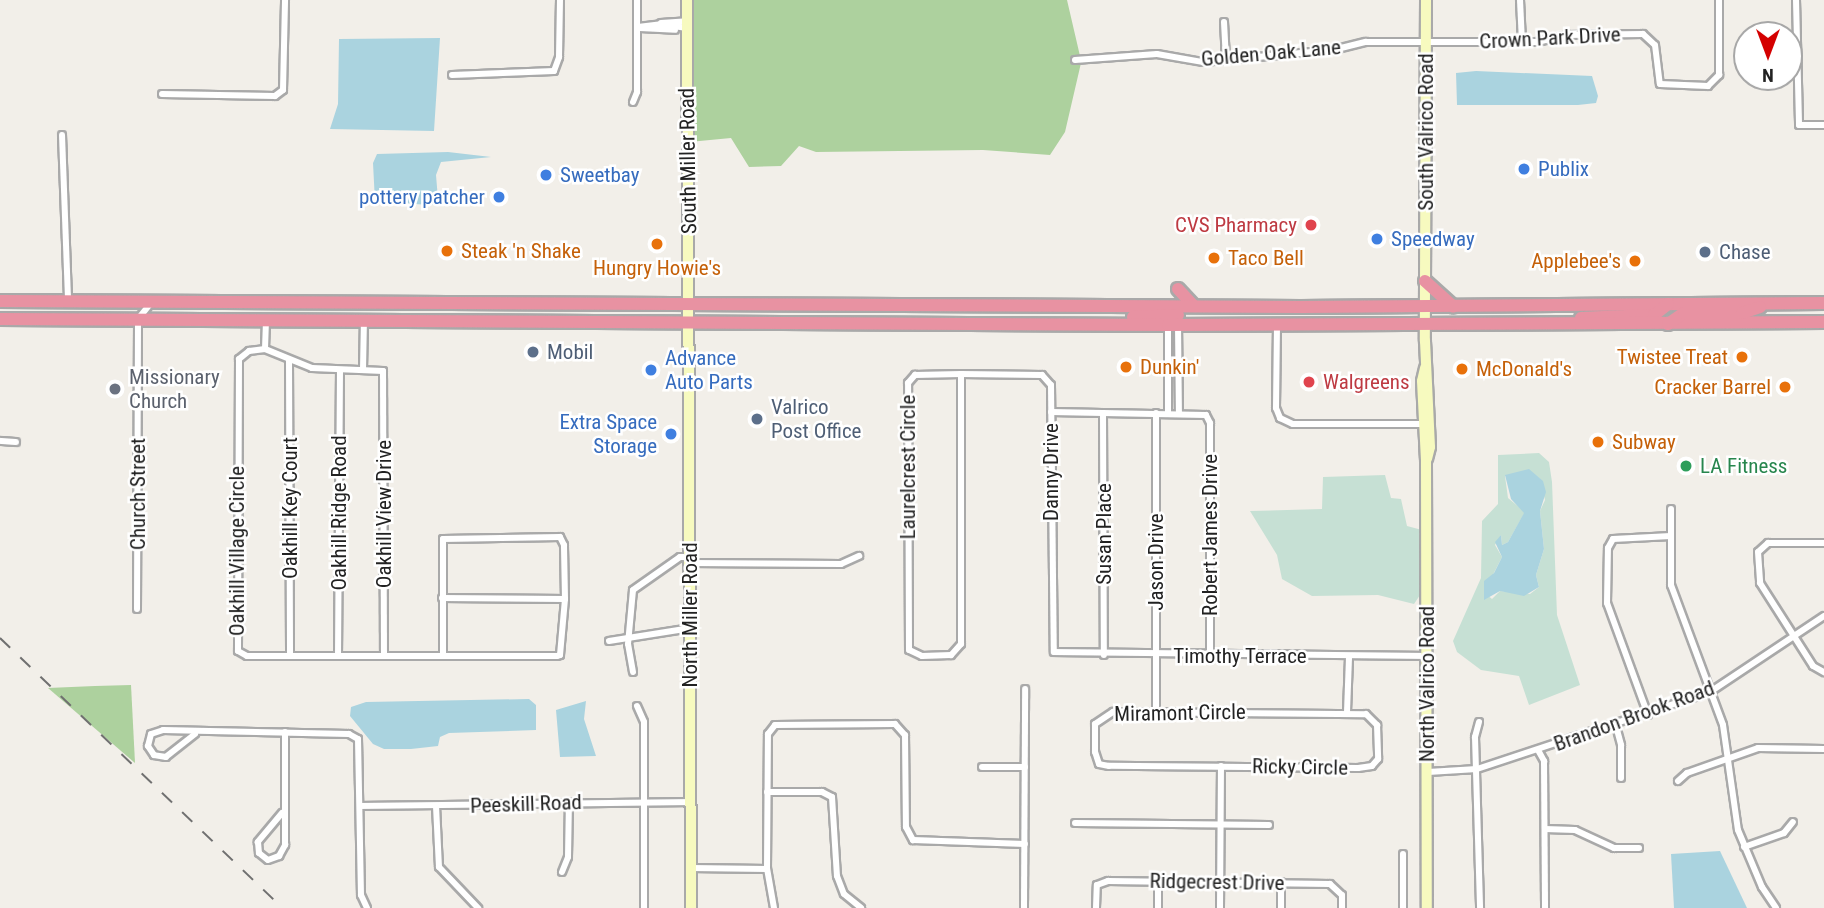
<!DOCTYPE html>
<style>
body{margin:0}
#map{position:relative;width:1824px;height:908px;overflow:hidden;background:#f2efe9;font-family:"Roboto Condensed",sans-serif}
div>[style]{position:absolute}
[style*='--x']{left:calc(var(--x)*1px);top:calc(var(--y)*1px);width:calc(var(--w)*1px);rotate:calc(var(--a)*1deg)}
.forest>*{inset:0;background:#add19e}
.wetland>*{inset:0;background:#c6e0d4}
.water>*{inset:0;background:#aad3df}
.roads{filter:drop-shadow(2px 0 #a9a9a9) drop-shadow(-2px 0 #a9a9a9) drop-shadow(0 2px #a9a9a9) drop-shadow(0 -2px #a9a9a9)}
.street>*{height:6px;margin:-3px;padding:0 3px;transform-origin:3px;border-radius:3px;background:#fff}
.secondary>*{height:10px;margin:-5px;padding:0 5px;transform-origin:5px;border-radius:5px;background:#f7fabf}
.highway>*{height:12px;margin:-6px;padding:0 6px;transform-origin:6px;border-radius:6px;background:#e892a2}
.rail>*{height:2px;margin-top:-1px;transform-origin:0;background:repeating-linear-gradient(90deg,#707070 0 14px,transparent 0 28px)}
.dots>*{width:19px;height:19px;translate:-50% -50%;box-sizing:border-box;border:4px solid #fff;border-radius:50%}
span{translate:-50% -50%;white-space:nowrap;text-align:center;line-height:1.15;-webkit-text-stroke:5px #fff;paint-order:stroke}
.street-label{font-size:21px;color:#222}
.shop-label{font-size:21px;color:#366cbe}
.left{translate:0 -50%;text-align:left}
.right{translate:-100% -50%;text-align:right}
.health-label{font-size:21px;color:#be3a42}
.food-label{font-size:21px;color:#c56008}
.service-label{font-size:21px;color:#4e5e75}
.worship-label{font-size:21px;color:#5b616d}
.leisure-label{font-size:21px;color:#27864d}
.north{position:absolute;left:1733px;top:21px;width:70px;height:70px;box-sizing:border-box;background:#fff;border:2px solid #a7a7a7;border-radius:50%;rotate:180deg;font-size:19px;font-weight:700;line-height:28px;text-align:center;color:#222}
.north::after{content:'';display:block;margin:auto;width:24px;height:32px;background:#d40000;clip-path:polygon(50% 0,100% 100%,50% 72%,0 100%)}
</style>
<div id="map">
<div class="forest">
<div style="clip-path:polygon(690px 0,1067px 0,1080px 56px,1072px 57px,1072px 63px,1081px 63px,1065px 132px,1050px 155px,983px 150px,816px 152px,799px 146px,781px 166px,749px 167px,731px 138px,689px 142px)"></div>
<div style="clip-path:polygon(131px 685px,135px 763px,48px 688px,95px 686px)"></div>
</div>
<div class="wetland">
<div style="clip-path:polygon(evenodd,1539px 453px,1549px 462px,1552px 482px,1557px 615px,1580px 685px,1529px 705px,1519px 676px,1481px 670px,1457px 652px,1453px 641px,1481px 578px,1482px 521px,1498px 504px,1498px 455px,1539px 453px,1530px 471px,1540px 479px,1545px 500px,1540px 511px,1544px 549px,1536px 575px,1539px 587px,1530px 594px,1500px 591px,1492px 599px,1484px 592px,1502px 557px,1495px 545px,1501px 535px,1502px 545px,1508px 542px,1525px 512px,1508px 498px,1505px 476px,1530px 471px)"></div>
<div style="clip-path:polygon(1385px 475px,1391px 498px,1401px 499px,1407px 526px,1422px 530px,1424px 589px,1414px 604px,1378px 595px,1312px 596px,1282px 579px,1277px 555px,1250px 511px,1322px 509px,1323px 477px)"></div>
</div>
<div class="water">
<div style="clip-path:polygon(440px 38px,434px 131px,330px 129px,338px 104px,339px 39px)"></div>
<div style="clip-path:polygon(1476px 71px,1592px 76px,1598px 96px,1596px 103px,1578px 105px,1457px 105px,1456px 73px)"></div>
<div style="clip-path:polygon(448px 152px,491px 157px,441px 162px,436px 175px,438px 199px,433px 205px,375px 202px,373px 163px,377px 154px)"></div>
<div style="clip-path:polygon(1529px 469px,1543px 481px,1546px 492px,1540px 511px,1544px 549px,1536px 575px,1539px 587px,1524px 596px,1500px 591px,1484px 600px,1484px 581px,1494px 573px,1502px 557px,1495px 542px,1501px 535px,1502px 545px,1508px 542px,1524px 513px,1511px 499px,1505px 475px)"></div>
<div style="clip-path:polygon(529px 699px,536px 705px,536px 730px,449px 733px,440px 737px,438px 746px,411px 749px,384px 749px,373px 744px,350px 716px,351px 707px,366px 702px)"></div>
<div style="clip-path:polygon(586px 701px,584px 719px,596px 756px,560px 757px,556px 710px)"></div>
<div style="clip-path:polygon(1720px 851px,1747px 908px,1674px 908px,1671px 854px)"></div>
</div>
<div class="roads">
<div class="street">
<div style="--x:1520;--y:0;--w:42;--a:87.3"></div>
<div style="--x:1796;--y:0;--w:125;--a:88.6"></div>
<div style="--x:1799;--y:125;--w:25;--a:0"></div>
<div style="--x:1224;--y:22;--w:37;--a:87"></div>
<div style="--x:661;--y:23;--w:26;--a:-4"></div>
<div style="--x:638;--y:27;--w:23;--a:-7"></div>
<div style="--x:661;--y:24;--w:26;--a:9"></div>
<div style="--x:640;--y:28;--w:35;--a:3"></div>
<div style="--x:1075;--y:60;--w:82;--a:-4.2"></div>
<div style="--x:1157;--y:54;--w:47;--a:9.9"></div>
<div style="--x:1203;--y:62;--w:131;--a:-5.3"></div>
<div style="--x:1333;--y:50;--w:34;--a:-14"></div>
<div style="--x:1366;--y:42;--w:171;--a:0"></div>
<div style="--x:1537;--y:42;--w:32;--a:-13"></div>
<div style="--x:1568;--y:35;--w:75;--a:-0.8"></div>
<div style="--x:1643;--y:34;--w:16;--a:43"></div>
<div style="--x:1655;--y:45;--w:39;--a:83"></div>
<div style="--x:1660;--y:84;--w:48;--a:2.4"></div>
<div style="--x:1708;--y:86;--w:16;--a:-45"></div>
<div style="--x:1719;--y:75;--w:75;--a:-90"></div>
<div style="--x:452;--y:75;--w:102;--a:-2.2"></div>
<div style="--x:554;--y:71;--w:15;--a:-70"></div>
<div style="--x:559;--y:57;--w:57;--a:-89"></div>
<div style="--x:162;--y:94;--w:113;--a:1"></div>
<div style="--x:275;--y:96;--w:10;--a:-37"></div>
<div style="--x:283;--y:90;--w:90;--a:-88.7"></div>
<div style="--x:633;--y:102;--w:11;--a:-68"></div>
<div style="--x:637;--y:92;--w:92;--a:-90"></div>
<div style="--x:62;--y:135;--w:166;--a:87.9"></div>
<div style="--x:1178;--y:324;--w:89;--a:89.4"></div>
<div style="--x:1277;--y:325;--w:83;--a:90.7"></div>
<div style="--x:1276;--y:408;--w:11;--a:68"></div>
<div style="--x:1280;--y:418;--w:14;--a:25"></div>
<div style="--x:1293;--y:424;--w:130;--a:0"></div>
<div style="--x:1168;--y:326;--w:87;--a:90"></div>
<div style="--x:265;--y:349;--w:29;--a:-88"></div>
<div style="--x:289;--y:360;--w:296;--a:89.8"></div>
<div style="--x:363;--y:370;--w:50;--a:-88.9"></div>
<div style="--x:961;--y:374;--w:81;--a:0.7"></div>
<div style="--x:1042;--y:375;--w:13;--a:48"></div>
<div style="--x:1051;--y:385;--w:267;--a:89.4"></div>
<div style="--x:1054;--y:652;--w:373;--a:0.6"></div>
<div style="--x:961;--y:374;--w:270;--a:90"></div>
<div style="--x:961;--y:644;--w:15;--a:132"></div>
<div style="--x:951;--y:655;--w:29;--a:178"></div>
<div style="--x:922;--y:656;--w:14;--a:-155"></div>
<div style="--x:909;--y:650;--w:267;--a:-90.2"></div>
<div style="--x:908;--y:383;--w:11;--a:-49"></div>
<div style="--x:915;--y:375;--w:46;--a:-1.2"></div>
<div style="--x:1051;--y:412;--w:155;--a:1.1"></div>
<div style="--x:1206;--y:415;--w:9;--a:63"></div>
<div style="--x:1210;--y:423;--w:234;--a:90"></div>
<div style="--x:1103;--y:413;--w:242;--a:89.8"></div>
<div style="--x:1156;--y:413;--w:298;--a:90"></div>
<div style="--x:0;--y:441;--w:16;--a:4"></div>
<div style="--x:1671;--y:509;--w:76;--a:90"></div>
<div style="--x:1671;--y:585;--w:149;--a:69.6"></div>
<div style="--x:1723;--y:725;--w:106;--a:81.9"></div>
<div style="--x:1738;--y:830;--w:62;--a:67.2"></div>
<div style="--x:1762;--y:887;--w:25;--a:56"></div>
<div style="--x:1824;--y:543;--w:56;--a:180"></div>
<div style="--x:1768;--y:543;--w:13;--a:138"></div>
<div style="--x:1758;--y:552;--w:31;--a:86"></div>
<div style="--x:1760;--y:583;--w:98;--a:57.4"></div>
<div style="--x:1813;--y:666;--w:13;--a:29"></div>
<div style="--x:690;--y:563;--w:151;--a:0.4"></div>
<div style="--x:841;--y:564;--w:20;--a:-24"></div>
<div style="--x:442;--y:598;--w:123;--a:0.5"></div>
<div style="--x:137;--y:609;--w:290;--a:-89.8"></div>
<div style="--x:138;--y:319;--w:21;--a:-51"></div>
<div style="--x:609;--y:641;--w:83;--a:-9"></div>
<div style="--x:338;--y:656;--w:286;--a:-89.6"></div>
<div style="--x:384;--y:656;--w:285;--a:-90.2"></div>
<div style="--x:383;--y:371;--w:71;--a:-177.6"></div>
<div style="--x:312;--y:368;--w:51;--a:-158"></div>
<div style="--x:265;--y:349;--w:16;--a:173"></div>
<div style="--x:249;--y:351;--w:13;--a:141"></div>
<div style="--x:239;--y:359;--w:292;--a:90.2"></div>
<div style="--x:238;--y:651;--w:10;--a:29"></div>
<div style="--x:247;--y:656;--w:310;--a:0"></div>
<div style="--x:557;--y:656;--w:3;--a:-18"></div>
<div style="--x:560;--y:655;--w:56;--a:-84.9"></div>
<div style="--x:565;--y:599;--w:54;--a:-91.1"></div>
<div style="--x:564;--y:545;--w:9;--a:-117"></div>
<div style="--x:560;--y:537;--w:117;--a:179"></div>
<div style="--x:443;--y:539;--w:117;--a:90"></div>
<div style="--x:633;--y:672;--w:28;--a:-100"></div>
<div style="--x:628;--y:644;--w:54;--a:-84.7"></div>
<div style="--x:633;--y:590;--w:57;--a:-35.1"></div>
<div style="--x:680;--y:557;--w:10;--a:0"></div>
<div style="--x:637;--y:706;--w:17;--a:66"></div>
<div style="--x:644;--y:722;--w:186;--a:90"></div>
<div style="--x:1113;--y:712;--w:253;--a:0.5"></div>
<div style="--x:1366;--y:714;--w:16;--a:45"></div>
<div style="--x:1377;--y:725;--w:34;--a:88"></div>
<div style="--x:1378;--y:759;--w:9;--a:131"></div>
<div style="--x:1372;--y:766;--w:14;--a:172"></div>
<div style="--x:1358;--y:768;--w:249;--a:-179.5"></div>
<div style="--x:1109;--y:766;--w:10;--a:-169"></div>
<div style="--x:1099;--y:764;--w:13;--a:-108"></div>
<div style="--x:1095;--y:752;--w:28;--a:-90"></div>
<div style="--x:1095;--y:724;--w:22;--a:-34"></div>
<div style="--x:1347;--y:712;--w:55;--a:-87.9"></div>
<div style="--x:1648;--y:715;--w:119;--a:-110.1"></div>
<div style="--x:1607;--y:603;--w:55;--a:-89"></div>
<div style="--x:1608;--y:548;--w:10;--a:-61"></div>
<div style="--x:1613;--y:539;--w:58;--a:-3"></div>
<div style="--x:1479;--y:722;--w:16;--a:105"></div>
<div style="--x:1475;--y:737;--w:171;--a:88.3"></div>
<div style="--x:1616;--y:726;--w:20;--a:75"></div>
<div style="--x:1621;--y:745;--w:33;--a:90"></div>
<div style="--x:195;--y:734;--w:37;--a:142"></div>
<div style="--x:166;--y:757;--w:12;--a:-171"></div>
<div style="--x:154;--y:755;--w:11;--a:-124"></div>
<div style="--x:148;--y:746;--w:12;--a:-76"></div>
<div style="--x:151;--y:734;--w:13;--a:-18"></div>
<div style="--x:163;--y:730;--w:186;--a:1.2"></div>
<div style="--x:349;--y:734;--w:10;--a:29"></div>
<div style="--x:358;--y:739;--w:156;--a:88.9"></div>
<div style="--x:361;--y:895;--w:14;--a:65"></div>
<div style="--x:1538;--y:750;--w:13;--a:61"></div>
<div style="--x:1544;--y:761;--w:147;--a:89.6"></div>
<div style="--x:982;--y:767;--w:43;--a:0"></div>
<div style="--x:1428;--y:772;--w:49;--a:-3.5"></div>
<div style="--x:1477;--y:769;--w:245;--a:-18.3"></div>
<div style="--x:1710;--y:692;--w:137;--a:-33.7"></div>
<div style="--x:1678;--y:781;--w:12;--a:-42"></div>
<div style="--x:1687;--y:773;--w:75;--a:-19.4"></div>
<div style="--x:1758;--y:748;--w:66;--a:0.9"></div>
<div style="--x:767;--y:792;--w:55;--a:0"></div>
<div style="--x:822;--y:792;--w:11;--a:27"></div>
<div style="--x:832;--y:797;--w:79;--a:86.4"></div>
<div style="--x:837;--y:876;--w:19;--a:69"></div>
<div style="--x:844;--y:894;--w:22;--a:39"></div>
<div style="--x:361;--y:806;--w:330;--a:-0.7"></div>
<div style="--x:436;--y:806;--w:61;--a:87.2"></div>
<div style="--x:439;--y:867;--w:57;--a:46.4"></div>
<div style="--x:282;--y:813;--w:38;--a:130"></div>
<div style="--x:258;--y:842;--w:11;--a:85"></div>
<div style="--x:259;--y:853;--w:11;--a:38"></div>
<div style="--x:268;--y:860;--w:12;--a:-20"></div>
<div style="--x:279;--y:856;--w:13;--a:-61"></div>
<div style="--x:285;--y:845;--w:113;--a:-90"></div>
<div style="--x:1075;--y:823;--w:194;--a:0.6"></div>
<div style="--x:1545;--y:829;--w:30;--a:2"></div>
<div style="--x:1575;--y:830;--w:43;--a:24.8"></div>
<div style="--x:1614;--y:848;--w:25;--a:0"></div>
<div style="--x:1744;--y:847;--w:42;--a:-19.3"></div>
<div style="--x:1784;--y:833;--w:14;--a:-51"></div>
<div style="--x:691;--y:868;--w:76;--a:0.8"></div>
<div style="--x:562;--y:872;--w:16;--a:-68"></div>
<div style="--x:568;--y:857;--w:55;--a:-89"></div>
<div style="--x:1158;--y:881;--w:27;--a:90"></div>
<div style="--x:774;--y:908;--w:40;--a:-100"></div>
<div style="--x:767;--y:869;--w:135;--a:-89.6"></div>
<div style="--x:768;--y:734;--w:11;--a:-52"></div>
<div style="--x:775;--y:725;--w:120;--a:-0.5"></div>
<div style="--x:895;--y:724;--w:15;--a:48"></div>
<div style="--x:905;--y:735;--w:92;--a:89.4"></div>
<div style="--x:906;--y:827;--w:15;--a:62"></div>
<div style="--x:913;--y:840;--w:112;--a:2"></div>
<div style="--x:1024;--y:908;--w:219;--a:-89.7"></div>
<div style="--x:1096;--y:908;--w:23;--a:-88"></div>
<div style="--x:1097;--y:885;--w:12;--a:-20"></div>
<div style="--x:1108;--y:881;--w:222;--a:0.8"></div>
<div style="--x:1330;--y:884;--w:16;--a:43"></div>
<div style="--x:1342;--y:895;--w:13;--a:90"></div>
<div style="--x:1220;--y:908;--w:142;--a:-89.6"></div>
<div style="--x:1281;--y:908;--w:26;--a:-90"></div>
<div style="--x:1403;--y:908;--w:54;--a:-90"></div>
</div>
<div class="secondary">
<div style="--x:687;--y:0;--w:908;--a:89.75"></div>
<div style="--x:1426;--y:0;--w:341;--a:90.2"></div>
<div style="--x:1425;--y:341;--w:106;--a:87.3"></div>
<div style="--x:1430;--y:447;--w:12;--a:104"></div>
<div style="--x:1425;--y:368;--w:13;--a:103"></div>
<div style="--x:1422;--y:381;--w:79;--a:87.1"></div>
<div style="--x:1426;--y:460;--w:448;--a:89.9"></div>
</div>
<div class="highway">
<div style="--x:1425;--y:281;--w:38;--a:42"></div>
<div style="--x:1178;--y:289;--w:23;--a:47"></div>
<div style="--x:0;--y:301;--w:1301;--a:0.26"></div>
<div style="--x:1301;--y:307;--w:523;--a:-0.44"></div>
<div style="--x:1133;--y:317;--w:45;--a:-2.5"></div>
<div style="--x:1581;--y:318;--w:73;--a:-2.4"></div>
<div style="--x:1654;--y:315;--w:18;--a:-38"></div>
<div style="--x:0;--y:319;--w:1168;--a:0.29"></div>
<div style="--x:1168;--y:325;--w:656;--a:-0.26"></div>
<div style="--x:1668;--y:324;--w:19;--a:-35"></div>
<div style="--x:1684;--y:313;--w:58;--a:0"></div>
<div style="--x:1742;--y:313;--w:19;--a:-18"></div>
</div>
</div>
<div class="rail">
<div style="--x:0;--y:638;--w:391;--a:43.7"></div>
</div>
<div class="dots">
<div style="left:1524px;top:169px;background:#3f7fe0"></div>
<div style="left:546px;top:175px;background:#3f7fe0"></div>
<div style="left:499px;top:197px;background:#3f7fe0"></div>
<div style="left:1311px;top:225px;background:#e0444e"></div>
<div style="left:1377px;top:239px;background:#3f7fe0"></div>
<div style="left:657px;top:244px;background:#e8710a"></div>
<div style="left:447px;top:251px;background:#e8710a"></div>
<div style="left:1705px;top:252px;background:#5c6f8a"></div>
<div style="left:1214px;top:258px;background:#e8710a"></div>
<div style="left:1635px;top:261px;background:#e8710a"></div>
<div style="left:533px;top:352px;background:#5c6f8a"></div>
<div style="left:1742px;top:357px;background:#e8710a"></div>
<div style="left:1126px;top:367px;background:#e8710a"></div>
<div style="left:1462px;top:369px;background:#e8710a"></div>
<div style="left:651px;top:370px;background:#3f7fe0"></div>
<div style="left:1309px;top:382px;background:#e0444e"></div>
<div style="left:1785px;top:387px;background:#e8710a"></div>
<div style="left:115px;top:389px;background:#6b7280"></div>
<div style="left:757px;top:419px;background:#5c6f8a"></div>
<div style="left:671px;top:434px;background:#3f7fe0"></div>
<div style="left:1598px;top:442px;background:#e8710a"></div>
<div style="left:1686px;top:466px;background:#2e9e5b"></div>
</div>
<div class="street-label">
<span style="left:1550px;top:38px;rotate:-3deg">Crown Park Drive</span>
<span style="left:1271px;top:53px;rotate:-5deg">Golden Oak Lane</span>
<span style="left:1426px;top:132px;rotate:-90deg">South Valrico Road</span>
<span style="left:688px;top:161px;rotate:-91deg">South Miller Road</span>
<span style="left:908px;top:467px;rotate:-90deg">Laurelcrest Circle</span>
<span style="left:1051px;top:472px;rotate:-90deg">Danny Drive</span>
<span style="left:138px;top:494px;rotate:-90deg">Church Street</span>
<span style="left:290px;top:508px;rotate:-90deg">Oakhill Key Court</span>
<span style="left:339px;top:513px;rotate:-90deg">Oakhill Ridge Road</span>
<span style="left:384px;top:514px;rotate:-90deg">Oakhill View Drive</span>
<span style="left:1104px;top:534px;rotate:-90deg">Susan Place</span>
<span style="left:1210px;top:535px;rotate:-90deg">Robert James Drive</span>
<span style="left:237px;top:551px;rotate:-90deg">Oakhill Village Circle</span>
<span style="left:1156px;top:562px;rotate:-90deg">Jason Drive</span>
<span style="left:690px;top:615px;rotate:-90deg">North Miller Road</span>
<span style="left:1240px;top:656px">Timothy Terrace</span>
<span style="left:1427px;top:684px;rotate:-90deg">North Valrico Road</span>
<span style="left:1180px;top:713px;rotate:-1deg">Miramont Circle</span>
<span style="left:1634px;top:716px;rotate:-20deg">Brandon Brook Road</span>
<span style="left:1300px;top:767px;rotate:1deg">Ricky Circle</span>
<span style="left:526px;top:804px;rotate:-2deg">Peeskill Road</span>
<span style="left:1217px;top:882px;rotate:1deg">Ridgecrest Drive</span>
</div>
<div class="shop-label">
<span class="left" style="left:1538px;top:169px">Publix</span>
<span class="left" style="left:560px;top:175px">Sweetbay</span>
<span class="right" style="left:485px;top:197px">pottery patcher</span>
<span class="left" style="left:1391px;top:239px">Speedway</span>
<span class="left" style="left:665px;top:370px">Advance<br>Auto Parts</span>
<span class="right" style="left:657px;top:434px">Extra Space<br>Storage</span>
</div>
<div class="health-label">
<span class="right" style="left:1297px;top:225px">CVS Pharmacy</span>
<span class="left" style="left:1323px;top:382px">Walgreens</span>
</div>
<div class="food-label">
<span class="left" style="left:461px;top:251px">Steak 'n Shake</span>
<span class="left" style="left:1228px;top:258px">Taco Bell</span>
<span class="right" style="left:1621px;top:261px">Applebee's</span>
<span style="left:657px;top:268px">Hungry Howie's</span>
<span class="right" style="left:1728px;top:357px">Twistee Treat</span>
<span class="left" style="left:1140px;top:367px">Dunkin'</span>
<span class="left" style="left:1476px;top:369px">McDonald's</span>
<span class="right" style="left:1771px;top:387px">Cracker Barrel</span>
<span class="left" style="left:1612px;top:442px">Subway</span>
</div>
<div class="service-label">
<span class="left" style="left:1719px;top:252px">Chase</span>
<span class="left" style="left:547px;top:352px">Mobil</span>
<span class="left" style="left:771px;top:419px">Valrico<br>Post Office</span>
</div>
<div class="worship-label">
<span class="left" style="left:129px;top:389px">Missionary<br>Church</span>
</div>
<div class="leisure-label">
<span class="left" style="left:1700px;top:466px">LA Fitness</span>
</div>
<div class="north">N</div>
</div>
